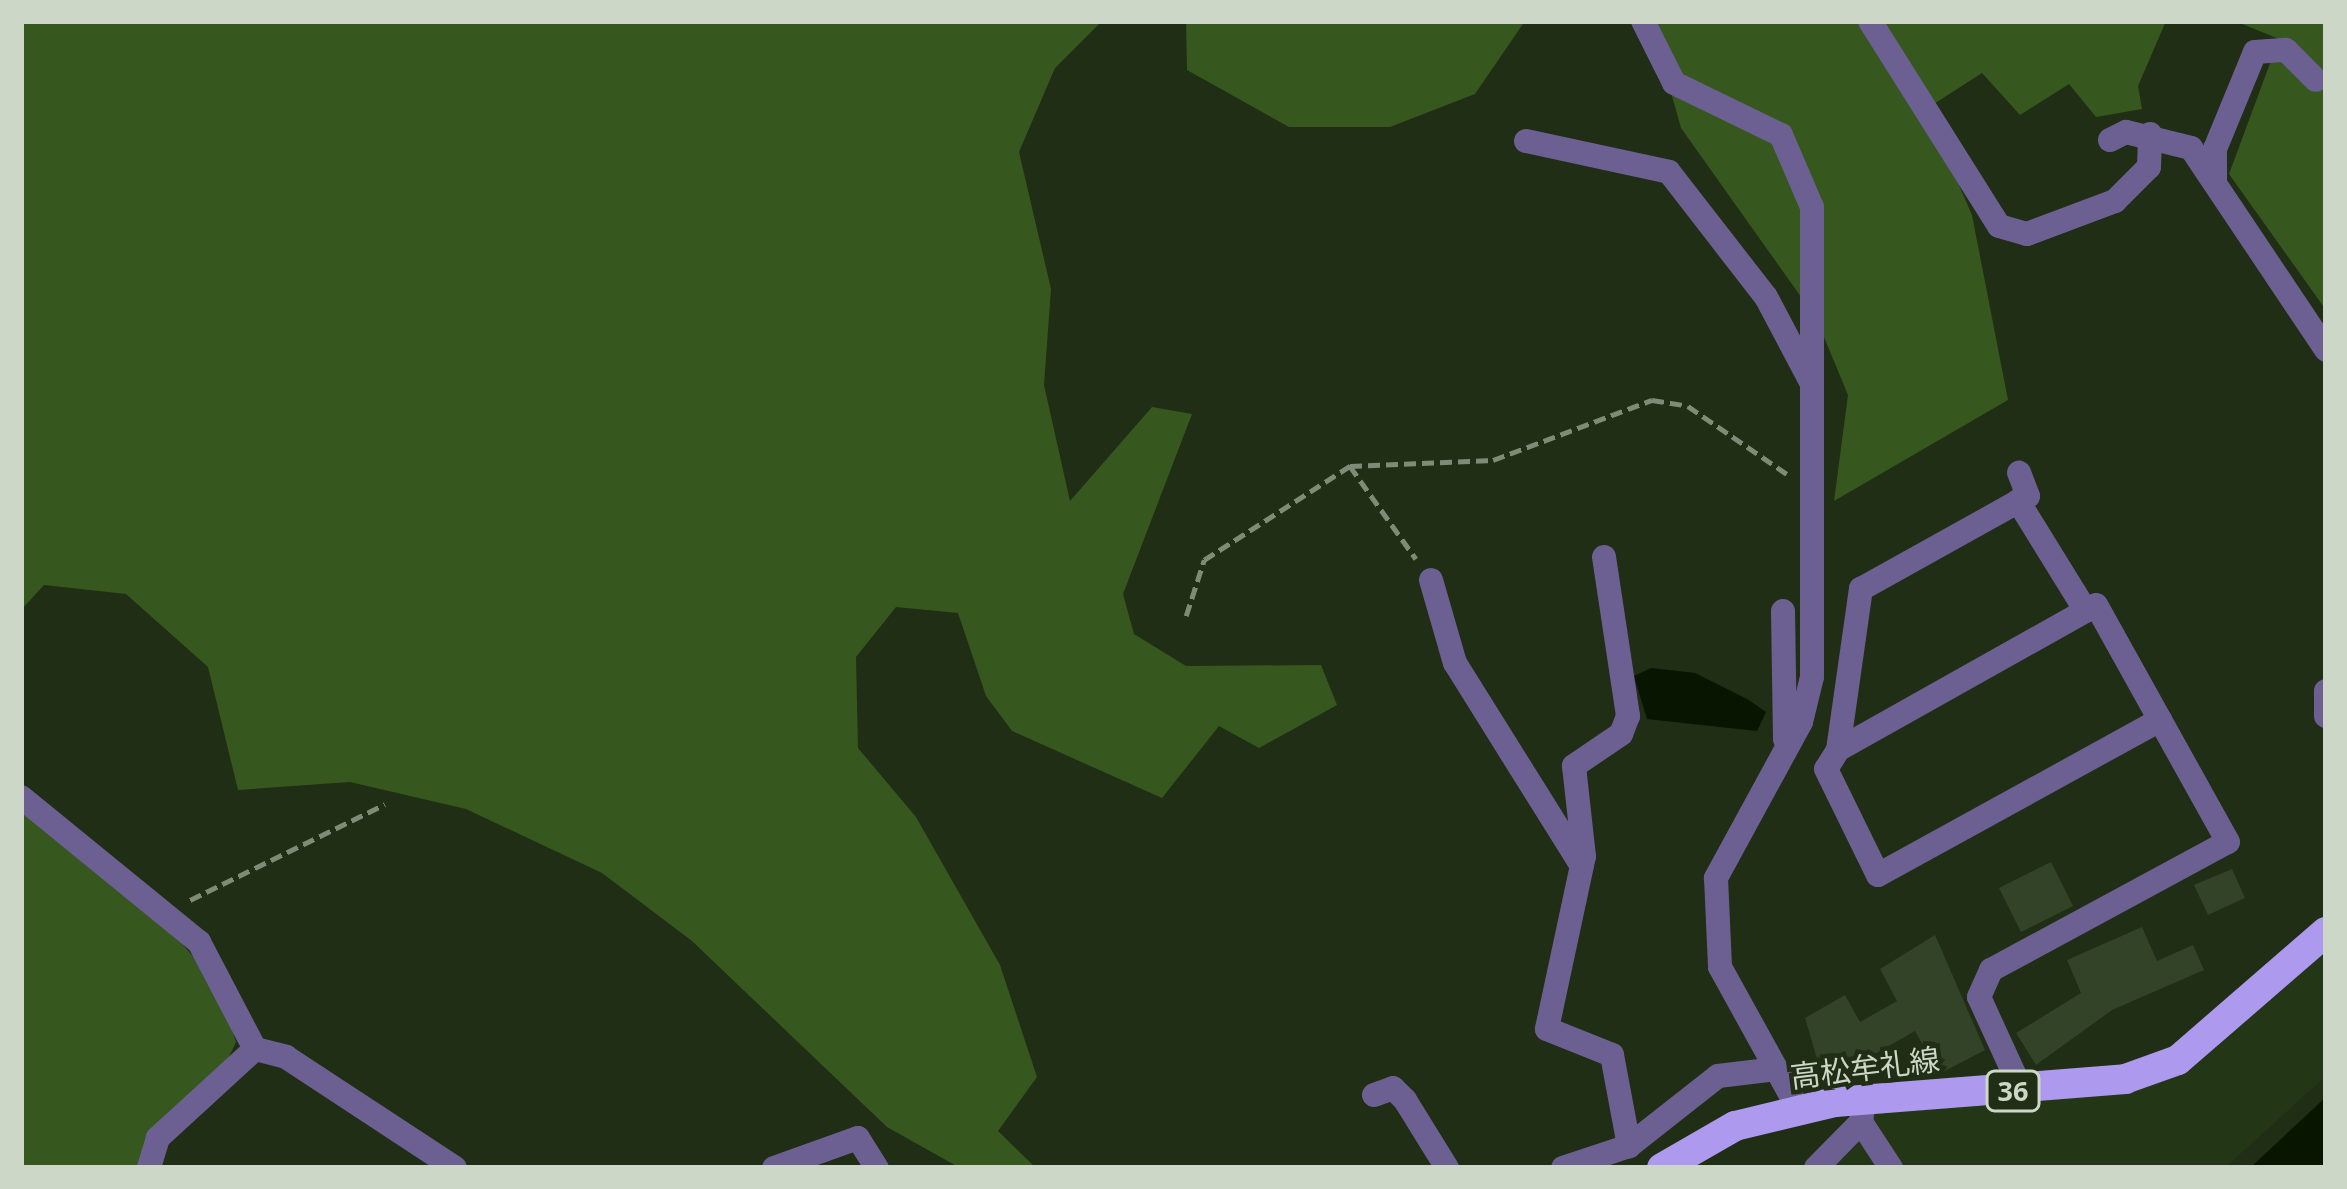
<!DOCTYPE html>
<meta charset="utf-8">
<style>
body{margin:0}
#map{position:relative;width:2347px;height:1189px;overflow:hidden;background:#1f2e15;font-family:"Open Sans","Noto Sans JP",sans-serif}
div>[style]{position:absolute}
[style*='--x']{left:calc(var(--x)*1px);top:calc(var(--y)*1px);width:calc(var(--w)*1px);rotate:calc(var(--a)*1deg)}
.built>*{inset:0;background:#233616}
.green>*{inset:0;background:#36571e}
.water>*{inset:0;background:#081501}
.building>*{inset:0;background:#324328}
.path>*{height:4.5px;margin-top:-2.25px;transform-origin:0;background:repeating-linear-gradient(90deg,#7e8b76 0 12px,transparent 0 18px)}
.minor>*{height:24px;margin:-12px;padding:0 12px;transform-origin:12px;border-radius:12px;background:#6c6093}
.primary>*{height:30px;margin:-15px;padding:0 15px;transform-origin:15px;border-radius:15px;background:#ad9aef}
span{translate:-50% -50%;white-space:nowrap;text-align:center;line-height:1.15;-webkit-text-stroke:9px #1f2e15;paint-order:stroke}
.shield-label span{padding:3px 9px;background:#1f2e15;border:3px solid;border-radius:9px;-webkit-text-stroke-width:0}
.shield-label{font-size:27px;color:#cdd7c7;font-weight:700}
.street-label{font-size:30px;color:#cdd7c7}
.frame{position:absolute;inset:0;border:24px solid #cdd7c7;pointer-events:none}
</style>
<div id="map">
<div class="built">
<div style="clip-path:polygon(2326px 933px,2326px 1076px,2225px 1168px,1817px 1168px,1862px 1111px,2084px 1087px,2237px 1015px)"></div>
</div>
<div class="green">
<div style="clip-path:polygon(21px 21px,1102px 21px,1055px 68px,1019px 152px,1051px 289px,1044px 385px,1070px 501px,1152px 407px,1192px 414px,1123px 594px,1134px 634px,1186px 666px,1321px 665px,1337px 705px,1259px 748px,1219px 726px,1162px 798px,1012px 731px,986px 696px,958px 613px,896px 607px,856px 657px,858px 748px,916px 817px,1000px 965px,1037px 1077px,998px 1131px,1036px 1168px,960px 1168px,887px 1127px,692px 941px,602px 873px,466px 809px,350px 782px,238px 790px,208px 667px,126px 594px,44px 585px,21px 610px)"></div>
<div style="clip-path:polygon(1186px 21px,1525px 21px,1475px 94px,1390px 127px,1289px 127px,1187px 70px)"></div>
<div style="clip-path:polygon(1651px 21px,2166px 21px,2138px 86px,2142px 109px,2096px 117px,2069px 84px,2020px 115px,1982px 73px,1926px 109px,1972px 215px,2008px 400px,1834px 501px,1848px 395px,1816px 318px,1681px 128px)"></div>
<div style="clip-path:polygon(2235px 21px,2326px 21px,2326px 310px,2229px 174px,2279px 39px)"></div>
<div style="clip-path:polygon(21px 809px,159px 918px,217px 983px,236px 1042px,217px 1082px,156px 1131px,136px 1168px,21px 1168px)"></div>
</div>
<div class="water">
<div style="clip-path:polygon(1651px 668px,1695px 673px,1747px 699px,1766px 712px,1757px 731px,1647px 719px,1634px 676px)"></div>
<div style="clip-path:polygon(2326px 1097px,2326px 1168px,2250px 1168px)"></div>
</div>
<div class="building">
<div style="clip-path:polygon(2051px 862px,2073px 906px,2021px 932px,1999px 888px)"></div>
<div style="clip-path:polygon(2232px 869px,2245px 898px,2208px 915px,2194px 885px)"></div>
<div style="clip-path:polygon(2142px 927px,2157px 961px,2193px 945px,2204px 970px,2112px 1010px,2036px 1065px,2016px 1033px,2081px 993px,2067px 960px)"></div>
<div style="clip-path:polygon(1935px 935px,1985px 1050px,1939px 1074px,1915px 1031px,1824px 1083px,1805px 1018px,1845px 995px,1860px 1022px,1897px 1001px,1880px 969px)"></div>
</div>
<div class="path">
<div style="--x:1350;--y:466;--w:114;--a:54.6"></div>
<div style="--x:1186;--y:616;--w:59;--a:-72.2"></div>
<div style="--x:1204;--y:560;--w:174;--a:-32.8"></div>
<div style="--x:1350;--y:466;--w:143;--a:-2.4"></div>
<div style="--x:1493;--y:460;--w:170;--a:-20.7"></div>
<div style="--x:1652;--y:400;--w:36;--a:9"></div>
<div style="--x:1688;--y:406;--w:120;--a:34.5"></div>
<div style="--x:190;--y:900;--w:217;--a:-26.2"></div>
</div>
<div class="minor">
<div style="--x:1643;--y:21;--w:69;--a:63.4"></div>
<div style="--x:1674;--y:83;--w:119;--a:25.9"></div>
<div style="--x:1781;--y:135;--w:78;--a:66.7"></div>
<div style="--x:1812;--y:207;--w:174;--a:90"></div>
<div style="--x:1870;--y:21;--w:242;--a:57.8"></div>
<div style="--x:1999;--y:226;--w:29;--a:16"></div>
<div style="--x:2027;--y:234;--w:94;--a:-20.6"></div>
<div style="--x:2115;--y:201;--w:48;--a:-45"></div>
<div style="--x:2149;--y:167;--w:33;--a:-88"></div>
<div style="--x:2110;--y:140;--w:18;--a:-27"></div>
<div style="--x:2126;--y:132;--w:67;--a:13.8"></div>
<div style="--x:2191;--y:148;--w:243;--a:56.2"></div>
<div style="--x:1526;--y:141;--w:146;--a:12.2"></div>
<div style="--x:1669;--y:172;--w:158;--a:52.2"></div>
<div style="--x:1766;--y:297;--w:98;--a:62.1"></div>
<div style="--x:1812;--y:384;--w:293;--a:90"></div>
<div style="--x:1812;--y:677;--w:46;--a:103.7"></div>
<div style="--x:1801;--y:722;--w:178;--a:118.6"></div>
<div style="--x:1716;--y:878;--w:89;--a:87.4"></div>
<div style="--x:1720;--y:967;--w:163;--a:61.1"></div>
<div style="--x:2215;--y:181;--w:32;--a:-90"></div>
<div style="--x:2215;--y:149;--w:105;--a:-67.6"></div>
<div style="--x:2255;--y:52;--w:31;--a:-4"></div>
<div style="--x:2286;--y:50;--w:42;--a:45"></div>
<div style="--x:2018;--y:501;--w:129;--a:58.3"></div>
<div style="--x:1604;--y:557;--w:161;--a:81.4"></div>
<div style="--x:1628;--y:716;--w:19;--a:111"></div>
<div style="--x:1621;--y:734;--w:57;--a:145.8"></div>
<div style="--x:1574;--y:766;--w:91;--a:83.7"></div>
<div style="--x:1584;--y:856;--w:177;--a:102.1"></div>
<div style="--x:1547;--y:1029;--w:70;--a:21.8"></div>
<div style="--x:1612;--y:1055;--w:93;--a:79.4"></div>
<div style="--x:1431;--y:580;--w:86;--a:73.9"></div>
<div style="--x:1455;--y:663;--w:239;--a:58"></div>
<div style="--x:1783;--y:611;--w:128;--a:89.1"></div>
<div style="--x:2326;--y:691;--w:25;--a:90"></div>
<div style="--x:1838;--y:750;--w:163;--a:-81.9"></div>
<div style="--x:1861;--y:589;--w:191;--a:-29.1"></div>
<div style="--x:2028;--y:496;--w:25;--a:-111"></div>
<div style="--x:21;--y:797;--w:230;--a:39.2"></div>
<div style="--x:199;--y:942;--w:121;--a:62.4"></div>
<div style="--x:255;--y:1049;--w:132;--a:137.5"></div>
<div style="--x:158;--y:1138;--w:31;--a:107"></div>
<div style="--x:255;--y:1049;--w:32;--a:14"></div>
<div style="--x:286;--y:1057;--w:202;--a:33.3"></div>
<div style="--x:2022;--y:1091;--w:103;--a:-114.6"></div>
<div style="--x:1979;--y:997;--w:30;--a:-66"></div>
<div style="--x:1991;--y:970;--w:269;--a:-28.4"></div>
<div style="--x:2228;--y:842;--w:271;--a:-119.1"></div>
<div style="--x:2096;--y:605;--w:296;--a:150.7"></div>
<div style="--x:1838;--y:750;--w:22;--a:122"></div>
<div style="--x:1826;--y:769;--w:118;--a:63.9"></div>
<div style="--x:1878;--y:875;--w:322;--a:-28.8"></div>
<div style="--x:1374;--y:1095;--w:20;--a:-20"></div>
<div style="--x:1393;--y:1088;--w:17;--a:45"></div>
<div style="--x:1405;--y:1100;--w:80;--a:58.3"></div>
<div style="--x:1861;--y:1122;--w:55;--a:56.9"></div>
<div style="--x:774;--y:1168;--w:89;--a:-19.7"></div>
<div style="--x:858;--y:1138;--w:36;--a:58"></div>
<div style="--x:1563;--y:1168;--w:70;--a:-18.4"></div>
<div style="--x:1629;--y:1146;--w:113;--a:-38.2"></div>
<div style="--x:1718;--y:1076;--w:59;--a:-6.8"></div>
<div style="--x:1816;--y:1168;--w:64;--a:-45.6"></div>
<div style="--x:1861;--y:1122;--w:22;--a:-82"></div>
</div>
<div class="primary">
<div style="--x:1662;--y:1168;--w:84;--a:-29.9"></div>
<div style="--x:1735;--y:1126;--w:103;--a:-13.5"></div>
<div style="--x:1835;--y:1102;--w:291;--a:-4.5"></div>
<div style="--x:2125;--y:1079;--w:56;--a:-19.7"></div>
<div style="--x:2178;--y:1060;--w:196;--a:-40.9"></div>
</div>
<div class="shield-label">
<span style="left:2013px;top:1091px">36</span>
</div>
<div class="street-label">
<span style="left:1865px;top:1068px;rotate:-7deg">高松牟礼線</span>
</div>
<div class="frame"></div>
</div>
